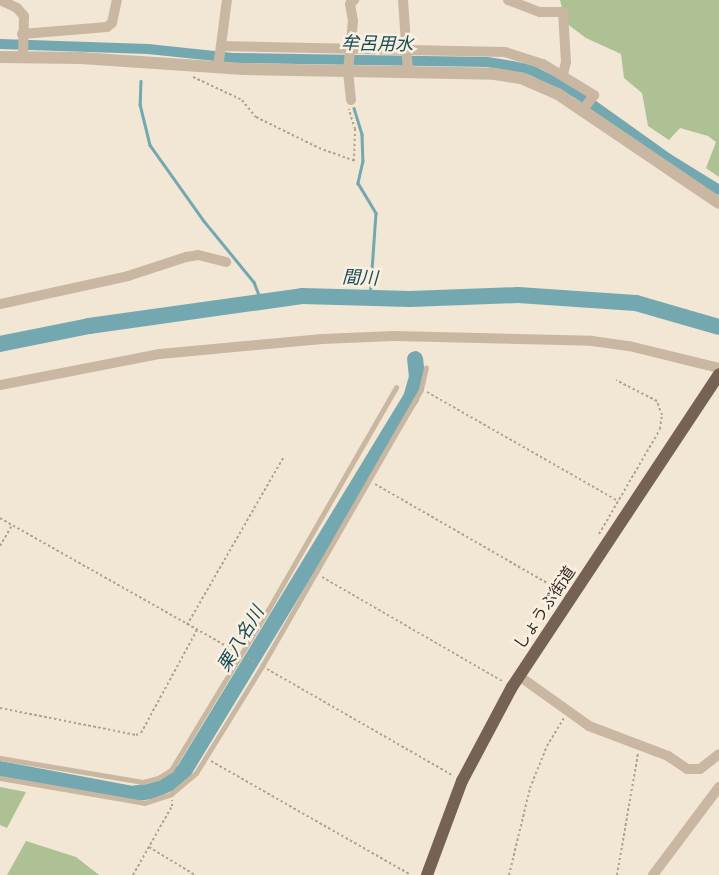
<!DOCTYPE html>
<meta charset="utf-8">
<style>
body{margin:0}
#map{position:relative;width:719px;height:875px;overflow:hidden;background:#f2e6d5;font-family:"Public Sans","Noto Sans JP",sans-serif}
div>[style]{position:absolute}
[style*='--x']{left:calc(var(--x)*1px);top:calc(var(--y)*1px);width:calc(var(--w)*1px);rotate:calc(var(--a)*1deg)}
.green>*{inset:0;background:#aec195}
.stream>*{height:2.5px;margin:-1.25px;padding:0 1.25px;transform-origin:1.25px;border-radius:1.25px;background:#73a8b0}
.canal>*{height:10px;margin:-5px;padding:0 5px;transform-origin:5px;border-radius:5px;background:#73a8b0}
.river>*{height:16px;margin:-8px;padding:0 8px;transform-origin:8px;border-radius:8px;background:#73a8b0}
.path>*{height:2px;margin-top:-1px;transform-origin:0;background:repeating-linear-gradient(90deg,#b5a18b 0 2.5px,transparent 0 5px)}
.service>*{height:5px;margin:-2.5px;padding:0 2.5px;transform-origin:2.5px;border-radius:2.5px;background:#cab7a1}
.minor>*{height:10px;margin:-5px;padding:0 5px;transform-origin:5px;border-radius:5px;background:#cab7a1}
.tertiary>*{height:12px;margin:-6px;padding:0 6px;transform-origin:6px;border-radius:6px;background:#cab7a1}
.primary>*{height:12px;margin:-6px;padding:0 6px;transform-origin:6px;border-radius:6px;background:#766254}
span{translate:-50% -50%;white-space:nowrap;text-align:center;line-height:1.15;-webkit-text-stroke:5px #faf0e1;paint-order:stroke}
.street-label{font-size:16px;color:#332a24}
.water-label{font-size:18px;color:#184d56;font-style:italic}
</style>
<div id="map">
<div class="green">
<div style="clip-path:polygon(560px 0,719px 0,719px 177px,706px 168px,716px 142px,708px 136px,680px 128px,669px 140px,648px 126px,642px 93px,624px 78px,621px 54px,586px 38px,566px 23px)"></div>
<div style="clip-path:polygon(0 787px,26px 792px,7px 828px,0 825px)"></div>
<div style="clip-path:polygon(26px 841px,76px 857px,99px 875px,7px 875px)"></div>
</div>
<div class="stream">
<div style="--x:141;--y:81;--w:23;--a:92"></div>
<div style="--x:140;--y:104;--w:42;--a:76.3"></div>
<div style="--x:150;--y:145;--w:93;--a:54.6"></div>
<div style="--x:204;--y:221;--w:79;--a:50.7"></div>
<div style="--x:254;--y:282;--w:19;--a:69"></div>
<div style="--x:354;--y:108;--w:28;--a:73"></div>
<div style="--x:362;--y:135;--w:26;--a:88"></div>
<div style="--x:363;--y:161;--w:23;--a:103"></div>
<div style="--x:358;--y:183;--w:35;--a:59"></div>
<div style="--x:376;--y:213;--w:85;--a:94"></div>
</div>
<div class="canal">
<div style="--x:0;--y:44;--w:148;--a:1.9"></div>
<div style="--x:148;--y:49;--w:85;--a:6"></div>
<div style="--x:233;--y:58;--w:254;--a:0.9"></div>
<div style="--x:487;--y:62;--w:25;--a:9"></div>
<div style="--x:512;--y:66;--w:19;--a:12"></div>
<div style="--x:531;--y:70;--w:49;--a:26.6"></div>
<div style="--x:575;--y:92;--w:115;--a:35.5"></div>
<div style="--x:669;--y:159;--w:59;--a:31.8"></div>
</div>
<div class="river">
<div style="--x:0;--y:344;--w:91;--a:-11.4"></div>
<div style="--x:89;--y:326;--w:215;--a:-8"></div>
<div style="--x:302;--y:296;--w:108;--a:1.6"></div>
<div style="--x:410;--y:299;--w:108;--a:-2.1"></div>
<div style="--x:518;--y:295;--w:118;--a:3.9"></div>
<div style="--x:636;--y:303;--w:86;--a:16.1"></div>
<div style="--x:0;--y:769;--w:134;--a:10.7"></div>
<div style="--x:132;--y:794;--w:20;--a:-9"></div>
<div style="--x:152;--y:791;--w:20;--a:-24"></div>
<div style="--x:170;--y:783;--w:18;--a:-41"></div>
<div style="--x:184;--y:771;--w:437;--a:-58.7"></div>
<div style="--x:411;--y:398;--w:22;--a:-74"></div>
<div style="--x:417;--y:377;--w:18;--a:-96"></div>
</div>
<div class="path">
<div style="--x:193;--y:77;--w:54;--a:25.1"></div>
<div style="--x:242;--y:100;--w:22;--a:51"></div>
<div style="--x:256;--y:117;--w:70;--a:26.2"></div>
<div style="--x:319;--y:148;--w:37;--a:20"></div>
<div style="--x:354;--y:161;--w:32;--a:-88"></div>
<div style="--x:355;--y:129;--w:21;--a:-107"></div>
<div style="--x:427;--y:392;--w:220;--a:29.7"></div>
<div style="--x:375;--y:484;--w:217;--a:29.9"></div>
<div style="--x:0;--y:518;--w:270;--a:29.5"></div>
<div style="--x:599;--y:534;--w:121;--a:-59.8"></div>
<div style="--x:660;--y:429;--w:14;--a:-82"></div>
<div style="--x:662;--y:415;--w:15;--a:-110"></div>
<div style="--x:657;--y:401;--w:46;--a:-152.9"></div>
<div style="--x:0;--y:546;--w:24;--a:-60"></div>
<div style="--x:322;--y:577;--w:210;--a:30"></div>
<div style="--x:187;--y:625;--w:193;--a:-60.1"></div>
<div style="--x:248;--y:658;--w:10;--a:29"></div>
<div style="--x:267;--y:669;--w:215;--a:29.8"></div>
<div style="--x:0;--y:708;--w:139;--a:11.2"></div>
<div style="--x:136;--y:735;--w:5;--a:-22"></div>
<div style="--x:141;--y:733;--w:117;--a:-61.5"></div>
<div style="--x:211;--y:761;--w:230;--a:29.7"></div>
<div style="--x:149;--y:847;--w:54;--a:31.3"></div>
<div style="--x:133;--y:875;--w:79;--a:-60.5"></div>
<div style="--x:172;--y:806;--w:6;--a:-90"></div>
<div style="--x:509;--y:875;--w:89;--a:-76.4"></div>
<div style="--x:530;--y:788;--w:45;--a:-68"></div>
<div style="--x:547;--y:746;--w:33;--a:-59"></div>
<div style="--x:617;--y:875;--w:123;--a:-80.2"></div>
</div>
<div class="service">
<div style="--x:0;--y:758;--w:145;--a:9.5"></div>
<div style="--x:143;--y:782;--w:16;--a:-15"></div>
<div style="--x:158;--y:778;--w:15;--a:-32"></div>
<div style="--x:171;--y:770;--w:187;--a:-58.8"></div>
<div style="--x:268;--y:610;--w:257;--a:-60.1"></div>
<div style="--x:0;--y:778;--w:146;--a:9.8"></div>
<div style="--x:144;--y:803;--w:28;--a:-18"></div>
<div style="--x:171;--y:794;--w:33;--a:-40"></div>
<div style="--x:196;--y:773;--w:126;--a:-58.3"></div>
<div style="--x:262;--y:666;--w:319;--a:-60.1"></div>
<div style="--x:421;--y:389;--w:22;--a:-77"></div>
</div>
<div class="minor">
<div style="--x:0;--y:0;--w:19;--a:25"></div>
<div style="--x:17;--y:8;--w:11;--a:49"></div>
<div style="--x:24;--y:16;--w:42;--a:91.4"></div>
<div style="--x:403;--y:0;--w:72;--a:86"></div>
<div style="--x:508;--y:0;--w:34;--a:21"></div>
<div style="--x:540;--y:12;--w:23;--a:0"></div>
<div style="--x:563;--y:12;--w:50;--a:86.6"></div>
<div style="--x:566;--y:62;--w:12;--a:104"></div>
<div style="--x:22;--y:34;--w:85;--a:-4.7"></div>
<div style="--x:107;--y:27;--w:6;--a:-39"></div>
<div style="--x:112;--y:23;--w:24;--a:-78"></div>
<div style="--x:221;--y:46;--w:284;--a:1.2"></div>
<div style="--x:505;--y:52;--w:40;--a:18"></div>
<div style="--x:543;--y:64;--w:60;--a:31.3"></div>
<div style="--x:594;--y:95;--w:20;--a:127"></div>
<div style="--x:218;--y:68;--w:69;--a:-82.5"></div>
<div style="--x:351;--y:100;--w:29;--a:-96"></div>
<div style="--x:348;--y:71;--w:50;--a:-84.3"></div>
<div style="--x:353;--y:21;--w:17;--a:-100"></div>
<div style="--x:350;--y:4;--w:6;--a:-45"></div>
<div style="--x:0;--y:304;--w:131;--a:-12.3"></div>
<div style="--x:128;--y:276;--w:61;--a:-18.1"></div>
<div style="--x:186;--y:257;--w:12;--a:-9"></div>
<div style="--x:198;--y:255;--w:29;--a:14"></div>
<div style="--x:0;--y:385;--w:163;--a:-11"></div>
<div style="--x:160;--y:354;--w:163;--a:-5.3"></div>
<div style="--x:322;--y:339;--w:72;--a:-2.4"></div>
<div style="--x:394;--y:336;--w:198;--a:1.4"></div>
<div style="--x:592;--y:341;--w:37;--a:8"></div>
<div style="--x:629;--y:346;--w:93;--a:13.7"></div>
<div style="--x:519;--y:676;--w:86;--a:35.5"></div>
<div style="--x:589;--y:726;--w:85;--a:20.8"></div>
<div style="--x:668;--y:756;--w:23;--a:34"></div>
<div style="--x:687;--y:769;--w:13;--a:0"></div>
<div style="--x:700;--y:769;--w:24;--a:-38"></div>
<div style="--x:653;--y:875;--w:110;--a:-53.1"></div>
</div>
<div class="tertiary">
<div style="--x:0;--y:57;--w:81;--a:0.7"></div>
<div style="--x:81;--y:58;--w:163;--a:3.9"></div>
<div style="--x:244;--y:69;--w:251;--a:1.1"></div>
<div style="--x:495;--y:74;--w:26;--a:9"></div>
<div style="--x:521;--y:78;--w:40;--a:23.4"></div>
<div style="--x:558;--y:94;--w:194;--a:34.1"></div>
</div>
<div class="primary">
<div style="--x:427;--y:875;--w:100;--a:-69.6"></div>
<div style="--x:462;--y:781;--w:106;--a:-62"></div>
<div style="--x:512;--y:687;--w:375;--a:-56.5"></div>
</div>
<div class="street-label">
<span style="left:545px;top:608px;rotate:-56deg">しょうぶ街道</span>
</div>
<div class="water-label">
<span style="left:377px;top:44px;rotate:1deg">牟呂用水</span>
<span style="left:360px;top:278px;rotate:2deg">間川</span>
<span style="left:241px;top:639px;rotate:-59deg">栗八名川</span>
</div>
</div>
